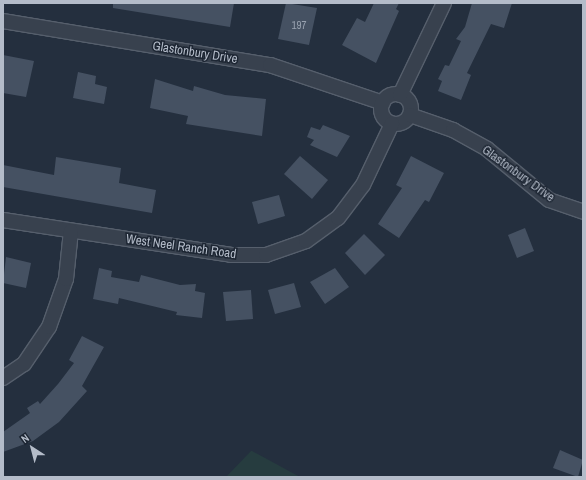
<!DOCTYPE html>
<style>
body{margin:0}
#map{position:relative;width:586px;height:480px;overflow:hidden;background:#242f3e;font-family:"Archivo Narrow",sans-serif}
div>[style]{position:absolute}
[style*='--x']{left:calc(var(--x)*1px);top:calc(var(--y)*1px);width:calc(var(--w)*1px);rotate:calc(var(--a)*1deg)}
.green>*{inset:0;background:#263c3f}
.building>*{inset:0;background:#455162}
.roads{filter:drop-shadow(1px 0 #565f6c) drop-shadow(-1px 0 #565f6c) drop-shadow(0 1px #565f6c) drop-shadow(0 -1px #565f6c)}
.minor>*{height:14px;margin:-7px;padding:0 7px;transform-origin:7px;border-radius:7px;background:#38414e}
.minor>.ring{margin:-7px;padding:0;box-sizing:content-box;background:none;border:14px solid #38414e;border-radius:50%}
span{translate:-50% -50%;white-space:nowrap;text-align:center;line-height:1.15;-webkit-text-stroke:3px #1d2633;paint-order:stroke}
.number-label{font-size:11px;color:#98a1af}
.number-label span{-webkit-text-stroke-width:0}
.street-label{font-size:13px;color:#b4bcc9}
.frame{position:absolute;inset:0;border:4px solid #b4bcc9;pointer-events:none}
.north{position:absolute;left:12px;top:428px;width:40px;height:40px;-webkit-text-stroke:3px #1d2633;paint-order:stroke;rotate:324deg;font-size:11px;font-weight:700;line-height:16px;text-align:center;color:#b4bcc9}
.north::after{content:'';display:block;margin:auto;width:14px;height:18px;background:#b4bcc9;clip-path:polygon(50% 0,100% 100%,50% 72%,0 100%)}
</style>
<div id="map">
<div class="green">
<div style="clip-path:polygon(251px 451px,252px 451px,300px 477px,226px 477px)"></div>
</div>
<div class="building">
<div style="clip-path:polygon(113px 3px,234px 3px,230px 27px,113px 8px)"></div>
<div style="clip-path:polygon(286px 3px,317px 8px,309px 45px,278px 39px)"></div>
<div style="clip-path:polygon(374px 3px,399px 3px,396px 9px,399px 11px,376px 63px,342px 45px,357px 18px,365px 22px)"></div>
<div style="clip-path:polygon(472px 3px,512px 3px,504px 28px,491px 24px,467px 73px,471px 75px,461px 100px,438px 91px,442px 81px,438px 79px,445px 65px,449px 66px,461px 41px,456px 39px,465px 27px)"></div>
<div style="clip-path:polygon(3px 55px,34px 61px,26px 97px,3px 93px)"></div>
<div style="clip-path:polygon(78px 72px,96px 76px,95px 84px,107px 87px,104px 104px,73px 98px)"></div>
<div style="clip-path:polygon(155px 79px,193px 91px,194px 86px,225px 95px,266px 99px,262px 136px,186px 124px,188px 116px,150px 108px)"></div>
<div style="clip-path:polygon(323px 125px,350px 136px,337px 157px,310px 145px,314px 140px,307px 137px,311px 127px,320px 130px)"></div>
<div style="clip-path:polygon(300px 156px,328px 180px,312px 199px,284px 174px)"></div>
<div style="clip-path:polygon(411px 156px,444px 173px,429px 202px,425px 200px,399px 238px,378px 224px,402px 188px,396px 185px)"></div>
<div style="clip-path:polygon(56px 157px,121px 168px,119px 183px,156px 190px,152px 213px,3px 187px,3px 165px,54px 175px)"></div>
<div style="clip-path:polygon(279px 195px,285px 216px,258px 224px,252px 202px)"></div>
<div style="clip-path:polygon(525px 228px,534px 251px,517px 258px,508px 235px)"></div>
<div style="clip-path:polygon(364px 234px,385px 255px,365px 275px,345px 253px)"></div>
<div style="clip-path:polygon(6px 257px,31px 263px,26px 288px,3px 283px)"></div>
<div style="clip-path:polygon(99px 268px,112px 271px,111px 277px,139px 282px,141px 275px,180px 285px,196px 284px,195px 291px,205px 293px,202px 318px,176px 315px,177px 312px,119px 298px,118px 304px,93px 299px)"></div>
<div style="clip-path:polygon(335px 268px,349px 287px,325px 304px,310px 282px)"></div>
<div style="clip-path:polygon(294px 283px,301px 307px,275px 314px,268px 290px)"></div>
<div style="clip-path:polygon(251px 290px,253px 319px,226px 321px,223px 292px)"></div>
<div style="clip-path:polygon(82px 336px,104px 347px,82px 386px,87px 391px,59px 422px,33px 441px,3px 452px,3px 432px,30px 413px,27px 408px,38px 401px,40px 404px,58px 384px,74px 363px,69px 360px)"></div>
<div style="clip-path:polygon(560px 450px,583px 460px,578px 477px,553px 468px)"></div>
</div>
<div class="roads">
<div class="minor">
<div style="--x:3;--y:21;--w:271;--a:9.4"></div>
<div style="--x:270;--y:65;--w:119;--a:18.6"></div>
<div class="ring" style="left:381px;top:94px;width:16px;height:16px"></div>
<div style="--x:400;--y:95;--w:102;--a:-64.4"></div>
<div style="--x:410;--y:115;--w:46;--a:19.2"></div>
<div style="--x:453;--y:130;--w:39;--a:29"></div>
<div style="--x:487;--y:149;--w:80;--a:39.4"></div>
<div style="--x:549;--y:200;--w:36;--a:19"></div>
<div style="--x:3;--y:220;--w:231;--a:8.7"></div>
<div style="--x:231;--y:255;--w:35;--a:0"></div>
<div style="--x:266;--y:255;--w:42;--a:-19.3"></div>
<div style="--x:306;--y:241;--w:39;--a:-36"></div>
<div style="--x:338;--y:218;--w:41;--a:-52.9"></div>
<div style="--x:363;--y:185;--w:68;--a:-64.6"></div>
<div style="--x:3;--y:378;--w:25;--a:-34"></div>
<div style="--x:24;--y:364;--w:45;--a:-56"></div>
<div style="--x:49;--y:327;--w:51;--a:-70.5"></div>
<div style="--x:66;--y:279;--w:48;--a:-84.1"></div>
</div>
</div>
<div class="number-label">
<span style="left:299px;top:25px">197</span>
</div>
<div class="street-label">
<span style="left:195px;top:53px;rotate:9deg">Glastonbury Drive</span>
<span style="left:518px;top:174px;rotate:36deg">Glastonbury Drive</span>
<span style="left:181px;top:247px;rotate:8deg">West Neel Ranch Road</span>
</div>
<div class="frame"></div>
<div class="north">N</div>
</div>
